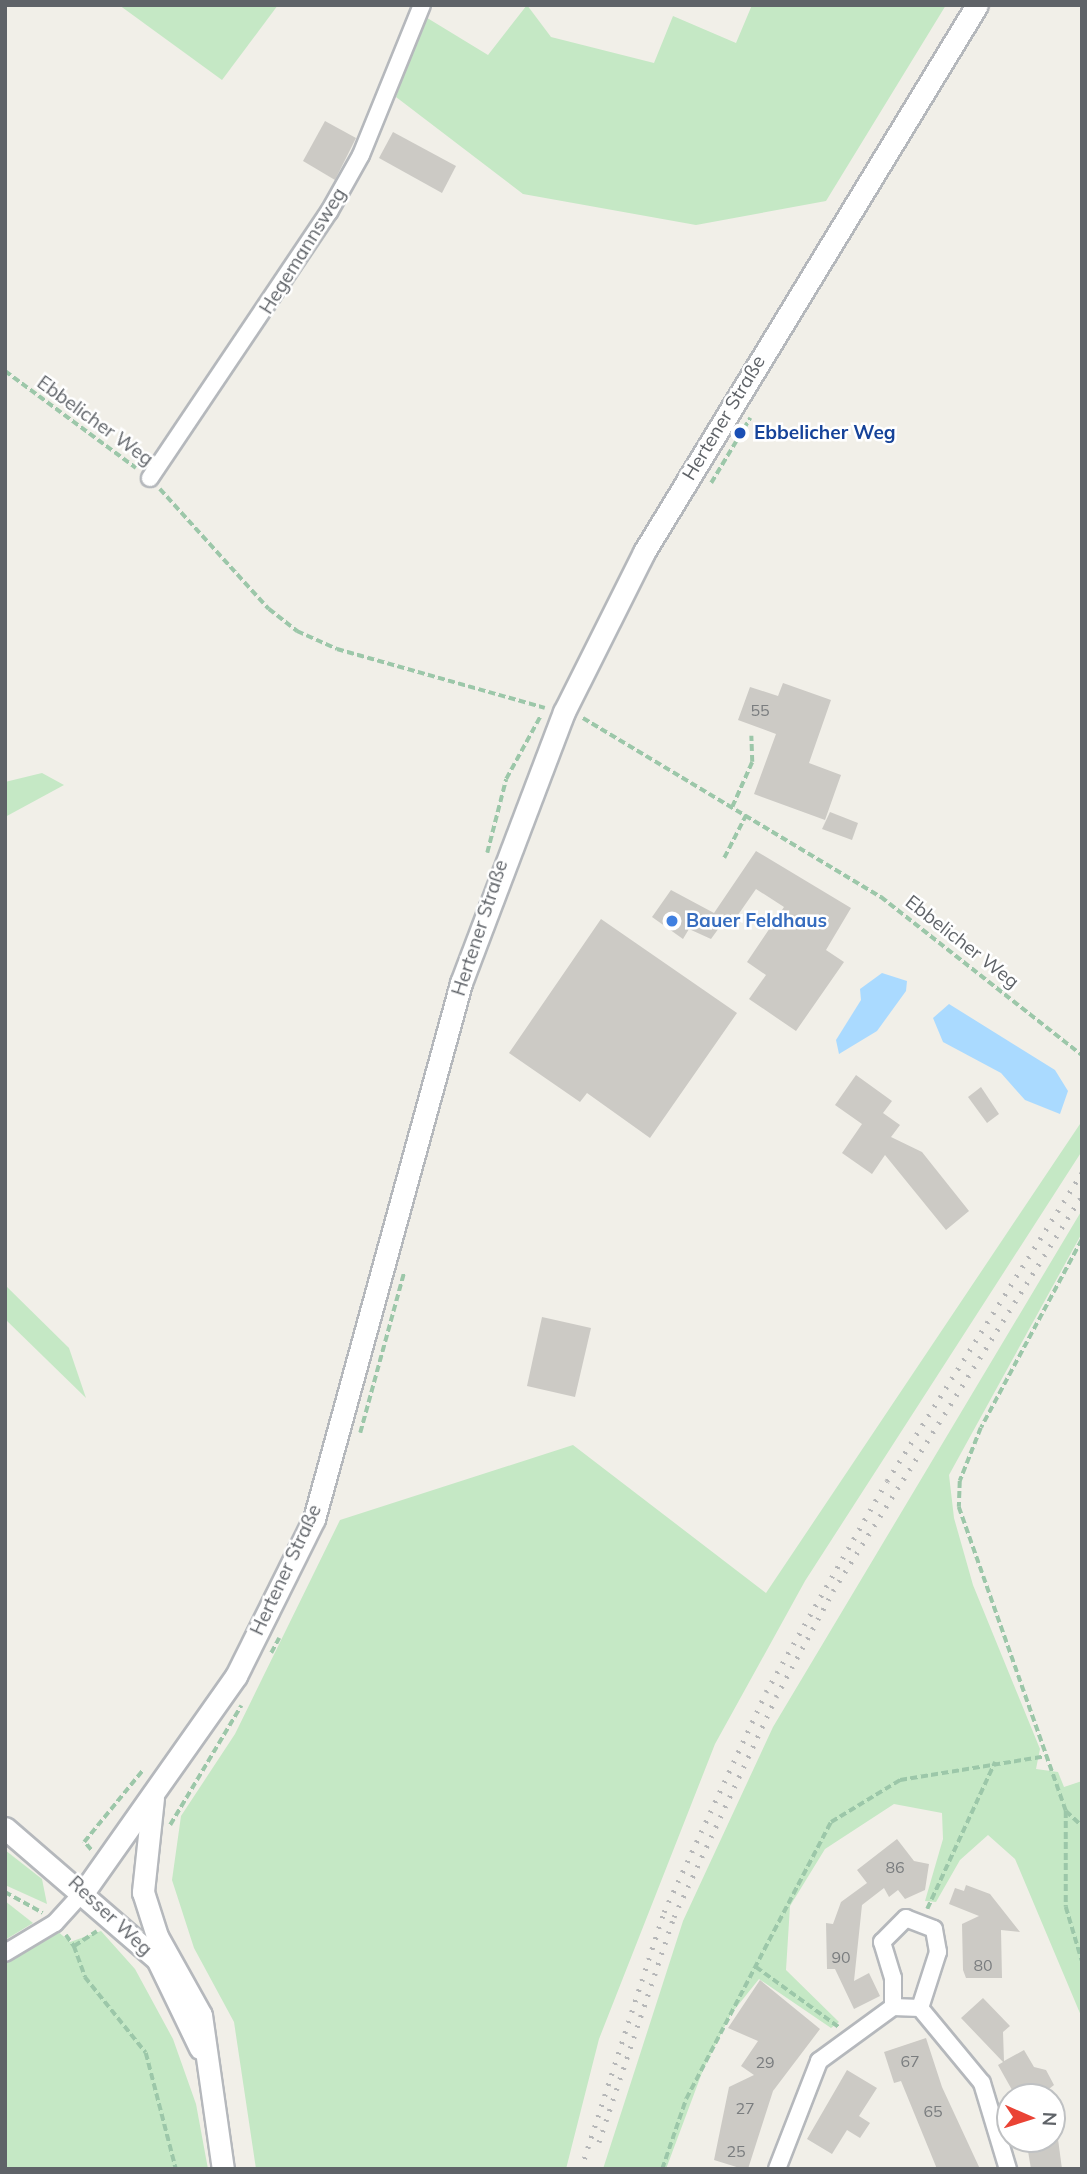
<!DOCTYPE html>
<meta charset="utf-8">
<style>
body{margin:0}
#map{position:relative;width:1087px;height:2174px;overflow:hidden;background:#f1efe8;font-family:Mulish,sans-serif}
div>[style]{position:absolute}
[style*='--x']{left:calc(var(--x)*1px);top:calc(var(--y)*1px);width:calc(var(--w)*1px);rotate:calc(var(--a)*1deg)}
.green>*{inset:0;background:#c5e8c5}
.water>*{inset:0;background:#aadaff}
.building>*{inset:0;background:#cccac5}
.path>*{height:3.5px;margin-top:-1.75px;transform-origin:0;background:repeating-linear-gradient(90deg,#9cc7a9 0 7px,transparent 0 10.5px)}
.roads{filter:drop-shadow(2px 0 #b5b8bc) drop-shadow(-2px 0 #b5b8bc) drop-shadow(0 2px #b5b8bc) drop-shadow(0 -2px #b5b8bc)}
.minor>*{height:16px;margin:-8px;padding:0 8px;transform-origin:8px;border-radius:8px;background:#fff}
.secondary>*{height:21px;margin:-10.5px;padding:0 10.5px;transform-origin:10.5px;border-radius:10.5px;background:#fff}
.rail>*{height:5px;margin-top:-2.5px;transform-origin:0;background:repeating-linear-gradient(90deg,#b6b7b8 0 2px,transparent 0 11px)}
.dots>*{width:19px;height:19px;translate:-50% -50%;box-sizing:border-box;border:4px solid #fff;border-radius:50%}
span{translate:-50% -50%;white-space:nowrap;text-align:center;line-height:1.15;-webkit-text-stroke:5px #fff;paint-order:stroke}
.number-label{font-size:16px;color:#7a7d7f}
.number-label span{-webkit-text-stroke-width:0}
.street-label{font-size:19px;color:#5f6368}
.transit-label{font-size:19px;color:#164399;font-weight:700}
.left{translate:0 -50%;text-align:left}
.shop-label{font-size:19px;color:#366cbe;font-weight:700}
.frame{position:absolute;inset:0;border:7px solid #5f6368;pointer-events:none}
.north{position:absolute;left:996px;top:2083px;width:70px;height:70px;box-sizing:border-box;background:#fff;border:2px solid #bfc1c3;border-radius:50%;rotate:93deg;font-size:19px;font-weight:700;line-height:28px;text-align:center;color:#5f6368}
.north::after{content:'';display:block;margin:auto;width:24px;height:32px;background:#ea4335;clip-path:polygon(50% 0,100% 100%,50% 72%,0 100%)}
</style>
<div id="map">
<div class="green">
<div style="clip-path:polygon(119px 5px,278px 5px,222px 80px)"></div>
<div style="clip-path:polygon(527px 5px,551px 37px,654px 63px,673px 16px,736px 43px,752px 5px,946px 5px,826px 201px,696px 225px,523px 194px,396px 97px,424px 16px,488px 55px)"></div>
<div style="clip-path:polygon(42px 773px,64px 785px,5px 817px,5px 782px)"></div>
<div style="clip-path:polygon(1082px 1121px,1082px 1151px,805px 1581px,715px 1744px,599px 2039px,566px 2169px,256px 2169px,234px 2022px,194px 1948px,172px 1880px,181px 1816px,235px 1734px,340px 1520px,573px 1445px,766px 1593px)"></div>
<div style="clip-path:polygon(1082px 1210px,1082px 1233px,949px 1475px,954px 1518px,973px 1585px,1040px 1749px,1036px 1769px,1058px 1772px,1064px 1787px,1082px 1781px,1082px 2018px,1015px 1859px,988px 1835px,960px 1860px,936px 1902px,925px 1901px,943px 1839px,942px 1813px,894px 1804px,825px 1849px,790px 1906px,786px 1970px,839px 2022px,831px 2028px,759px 1979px,731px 2014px,703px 2070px,666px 2169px,603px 2169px,683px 1921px,773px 1727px)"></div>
<div style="clip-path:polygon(5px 1285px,69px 1348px,86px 1398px,5px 1319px)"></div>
<div style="clip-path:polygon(5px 1850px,42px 1879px,47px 1904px,5px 1885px)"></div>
<div style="clip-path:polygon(5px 1901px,33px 1923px,5px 1940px)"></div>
<div style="clip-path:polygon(55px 1929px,70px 1942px,101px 1931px,135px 1969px,173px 2039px,196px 2104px,208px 2169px,5px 2169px,5px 1959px)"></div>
</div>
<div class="water">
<div style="clip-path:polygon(882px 973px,907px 981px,906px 991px,877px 1031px,839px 1054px,836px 1040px,861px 1000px,860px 989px)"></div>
<div style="clip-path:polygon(949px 1004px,1055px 1070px,1068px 1091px,1060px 1114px,1025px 1100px,1001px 1073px,943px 1042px,933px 1018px)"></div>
</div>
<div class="building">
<div style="clip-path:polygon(325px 121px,356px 138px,335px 180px,303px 161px)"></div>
<div style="clip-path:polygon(393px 132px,456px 166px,442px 193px,379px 158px)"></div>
<div style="clip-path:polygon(783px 683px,831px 700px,809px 763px,841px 775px,825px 820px,754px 794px,776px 734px,738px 720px,750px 687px,778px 696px)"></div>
<div style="clip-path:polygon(830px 812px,858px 823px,852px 840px,822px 829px)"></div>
<div style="clip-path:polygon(756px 851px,851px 908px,826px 950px,844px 962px,796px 1031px,749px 999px,766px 975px,747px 962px,784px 907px,756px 889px,731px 925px,724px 921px,711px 939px,689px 929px,683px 939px,652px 917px,671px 890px,714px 913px)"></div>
<div style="clip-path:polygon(601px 919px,737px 1013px,650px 1138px,587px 1093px,580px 1102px,509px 1053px)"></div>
<div style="clip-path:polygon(856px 1075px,892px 1101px,883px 1113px,900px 1125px,891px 1137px,922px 1152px,969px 1211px,946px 1230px,885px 1155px,872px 1174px,842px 1153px,862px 1124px,835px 1105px)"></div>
<div style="clip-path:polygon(981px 1087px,999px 1114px,987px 1123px,968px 1097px)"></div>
<div style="clip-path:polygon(542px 1317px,591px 1328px,575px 1397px,527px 1386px)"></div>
<div style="clip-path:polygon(897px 1839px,914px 1861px,929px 1864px,925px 1890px,905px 1899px,898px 1890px,889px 1897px,884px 1888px,862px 1905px,854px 1981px,869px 1973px,880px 1996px,854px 2009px,835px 1969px,827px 1969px,826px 1923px,833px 1924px,841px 1902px,867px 1883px,857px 1870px)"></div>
<div style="clip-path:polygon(966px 1885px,990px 1894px,1020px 1932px,1001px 1930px,1002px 1978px,966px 1978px,963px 1970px,962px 1924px,979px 1916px,949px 1904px,955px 1888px,964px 1891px)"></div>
<div style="clip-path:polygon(760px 1980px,820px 2029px,773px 2091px,748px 2169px,743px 2169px,714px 2160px,729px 2087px,754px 2075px,741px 2066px,758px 2041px,728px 2028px)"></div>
<div style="clip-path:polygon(983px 1998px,1010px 2026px,1003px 2032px,1004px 2061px,1024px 2050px,1034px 2067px,1046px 2070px,1054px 2085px,1049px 2089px,1016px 2097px,998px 2065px,1003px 2062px,961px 2018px)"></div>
<div style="clip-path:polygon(926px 2038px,942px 2087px,980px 2169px,937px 2169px,901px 2081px,894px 2083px,884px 2052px)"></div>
<div style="clip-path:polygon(847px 2070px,877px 2088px,859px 2116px,870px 2123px,860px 2138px,847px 2130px,832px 2154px,807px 2139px)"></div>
<div style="clip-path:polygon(1026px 2139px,1058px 2139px,1062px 2169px,1031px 2169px)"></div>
</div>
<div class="path">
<div style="--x:5;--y:371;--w:163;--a:36.5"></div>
<div style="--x:711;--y:483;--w:76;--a:-59"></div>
<div style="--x:160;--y:489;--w:162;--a:47.8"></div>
<div style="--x:269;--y:609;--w:36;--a:38"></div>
<div style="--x:297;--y:631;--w:44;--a:24.2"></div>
<div style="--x:337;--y:649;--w:216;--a:15.8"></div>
<div style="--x:583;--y:718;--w:348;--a:31"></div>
<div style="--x:881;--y:897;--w:256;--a:38.2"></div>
<div style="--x:732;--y:807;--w:49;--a:-66"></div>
<div style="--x:752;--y:762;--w:26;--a:-92"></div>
<div style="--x:487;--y:853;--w:76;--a:-75.6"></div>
<div style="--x:506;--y:779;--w:73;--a:-61.3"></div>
<div style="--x:724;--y:858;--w:48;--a:-62.9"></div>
<div style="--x:1082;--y:1240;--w:213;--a:118.2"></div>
<div style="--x:981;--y:1428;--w:57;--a:111.6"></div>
<div style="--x:960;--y:1481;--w:26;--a:92"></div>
<div style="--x:959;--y:1507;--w:322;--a:70.6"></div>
<div style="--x:1066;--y:1811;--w:96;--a:90"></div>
<div style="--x:1066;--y:1907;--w:56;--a:73.5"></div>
<div style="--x:360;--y:1433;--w:167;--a:-74.7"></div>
<div style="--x:271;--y:1653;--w:17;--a:-62"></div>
<div style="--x:1066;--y:1811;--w:22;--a:43"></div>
<div style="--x:170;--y:1825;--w:139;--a:-59.2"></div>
<div style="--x:91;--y:1850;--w:11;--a:-131"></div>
<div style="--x:84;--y:1842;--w:93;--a:-50.7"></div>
<div style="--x:5;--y:1892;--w:43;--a:28.9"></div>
<div style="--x:927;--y:1909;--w:162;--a:-65.2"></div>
<div style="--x:66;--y:1935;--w:14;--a:54"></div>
<div style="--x:74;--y:1946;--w:27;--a:-33"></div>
<div style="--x:74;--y:1946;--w:33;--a:70"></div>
<div style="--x:85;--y:1977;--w:97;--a:51.2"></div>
<div style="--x:146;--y:2053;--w:120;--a:75.5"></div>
<div style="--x:756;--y:1967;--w:102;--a:35.9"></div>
<div style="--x:662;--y:2169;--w:74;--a:-71.1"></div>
<div style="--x:686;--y:2099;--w:313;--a:-62.4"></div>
<div style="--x:831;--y:1822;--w:81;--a:-31.3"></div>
<div style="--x:900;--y:1780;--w:149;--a:-9.3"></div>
</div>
<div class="roads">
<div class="minor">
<div style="--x:150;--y:478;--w:321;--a:-56.1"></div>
<div style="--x:329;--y:212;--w:65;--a:-60.7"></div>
<div style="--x:361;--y:155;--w:162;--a:-67.9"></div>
<div style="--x:5;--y:1953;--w:58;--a:-31"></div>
<div style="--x:55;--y:1923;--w:45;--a:-47.7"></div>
<div style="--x:920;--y:2008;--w:59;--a:-72.2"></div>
<div style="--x:938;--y:1952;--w:23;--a:-100"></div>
<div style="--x:934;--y:1929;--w:30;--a:-159"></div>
<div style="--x:906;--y:1918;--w:34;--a:135"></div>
<div style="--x:882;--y:1942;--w:38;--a:73"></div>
<div style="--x:893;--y:1978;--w:29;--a:90"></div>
<div style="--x:893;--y:2007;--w:27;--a:2"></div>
<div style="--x:920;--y:2008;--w:97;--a:50.4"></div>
<div style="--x:982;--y:2083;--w:90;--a:73.2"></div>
<div style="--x:777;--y:2169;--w:116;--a:-68.7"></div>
<div style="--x:819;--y:2061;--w:92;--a:-36.1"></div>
</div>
<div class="secondary">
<div style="--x:153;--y:1798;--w:95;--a:96.1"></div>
<div style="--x:143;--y:1892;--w:46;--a:72.3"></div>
<div style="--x:157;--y:1936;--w:90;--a:60.9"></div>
<div style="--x:201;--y:2015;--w:156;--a:81.9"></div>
<div style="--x:5;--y:1828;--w:201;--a:40.8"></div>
<div style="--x:157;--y:1959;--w:99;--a:64.2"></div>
<div style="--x:85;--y:1890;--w:262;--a:-54.8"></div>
<div style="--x:236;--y:1676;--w:175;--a:-63.6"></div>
<div style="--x:314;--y:1519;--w:556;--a:-74.66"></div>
<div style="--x:461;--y:983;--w:290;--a:-69.2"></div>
<div style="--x:564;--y:712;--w:179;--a:-63.4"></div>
<div style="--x:644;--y:552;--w:640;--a:-58.67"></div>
</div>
</div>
<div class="rail">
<div style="--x:599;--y:2142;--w:237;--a:-71.6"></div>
<div style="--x:674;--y:1917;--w:242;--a:-65.1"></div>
<div style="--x:776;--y:1697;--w:120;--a:-61.7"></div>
<div style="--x:833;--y:1591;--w:468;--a:-57.8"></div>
<div style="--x:581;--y:2169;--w:270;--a:-72.1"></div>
<div style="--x:664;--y:1912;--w:242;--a:-65.1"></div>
<div style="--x:766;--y:1692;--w:243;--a:-60.2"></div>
<div style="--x:887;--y:1481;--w:365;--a:-57.7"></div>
</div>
<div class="dots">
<div style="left:740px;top:433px;background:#1a4fb4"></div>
<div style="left:672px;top:921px;background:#3f7fe0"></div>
</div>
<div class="number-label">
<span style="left:760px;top:710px">55</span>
<span style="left:895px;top:1867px">86</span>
<span style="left:841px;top:1957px">90</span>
<span style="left:983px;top:1965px">80</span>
<span style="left:910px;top:2061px">67</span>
<span style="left:765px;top:2062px">29</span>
<span style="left:745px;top:2108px">27</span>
<span style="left:933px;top:2111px">65</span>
<span style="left:736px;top:2151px">25</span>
</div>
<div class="street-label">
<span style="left:303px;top:251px;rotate:-58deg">Hegemannsweg</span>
<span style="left:724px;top:418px;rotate:-59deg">Hertener Straße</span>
<span style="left:95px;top:421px;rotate:36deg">Ebbelicher Weg</span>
<span style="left:480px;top:928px;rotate:-72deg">Hertener Straße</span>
<span style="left:962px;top:942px;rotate:38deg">Ebbelicher Weg</span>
<span style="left:286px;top:1570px;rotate:-65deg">Hertener Straße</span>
<span style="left:110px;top:1916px;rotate:43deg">Resser Weg</span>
</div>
<div class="transit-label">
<span class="left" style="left:754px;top:433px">Ebbelicher Weg</span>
</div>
<div class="shop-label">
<span class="left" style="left:686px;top:921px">Bauer Feldhaus</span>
</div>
<div class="frame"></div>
<div class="north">N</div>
</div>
